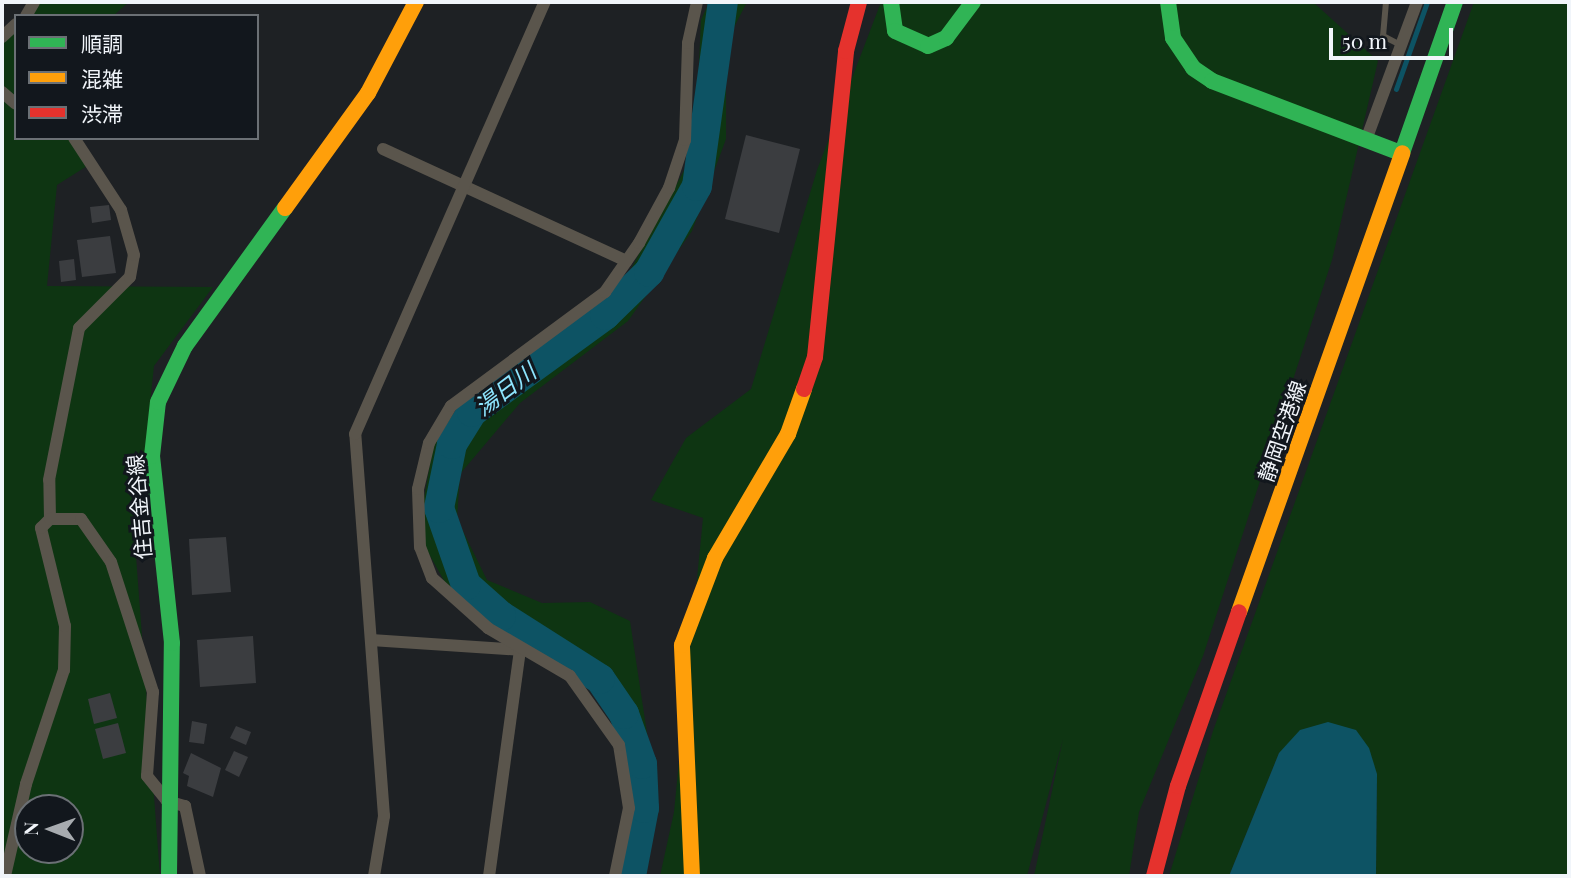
<!DOCTYPE html>
<meta charset="utf-8">
<style>
body{margin:0}
#map{position:relative;width:1571px;height:878px;overflow:hidden;background:#1e2124;font-family:"Playfair Display","Noto Sans JP",serif}
div>[style]{position:absolute}
[style*='--x']{left:calc(var(--x)*1px);top:calc(var(--y)*1px);width:calc(var(--w)*1px);rotate:calc(var(--a)*1deg)}
.green>*{inset:0;background:#0e3512}
.water>*{inset:0;background:#0d5364}
.stream>*{height:5px;margin:-2.5px;padding:0 2.5px;transform-origin:2.5px;border-radius:2.5px;background:#0d5364}
.river>*{height:30px;margin:-15px;padding:0 15px;transform-origin:15px;border-radius:15px;background:#0d5364}
.building>*{inset:0;background:#3b3d40}
.lane>*{height:6px;margin:-3px;padding:0 3px;transform-origin:3px;border-radius:3px;background:#5a554c}
.street>*{height:12px;margin:-6px;padding:0 6px;transform-origin:6px;border-radius:6px;background:#5a554c}
.fast>*{height:16px;margin:-8px;padding:0 8px;transform-origin:8px;border-radius:8px;background:#30b455}
.slow>*{height:16px;margin:-8px;padding:0 8px;transform-origin:8px;border-radius:8px;background:#ff9f0a}
.jam>*{height:16px;margin:-8px;padding:0 8px;transform-origin:8px;border-radius:8px;background:#e5322d}
span{translate:-50% -50%;white-space:nowrap;text-align:center;line-height:1.15;-webkit-text-stroke:6px #12171d;paint-order:stroke}
.street-label{font-size:21px;color:#f1f5fa}
.water-label{font-size:23px;color:#8de5fe;font-style:italic}
.frame{position:absolute;inset:0;border:4px solid #f1f5fa;pointer-events:none}
.legend{position:absolute;left:14px;top:14px;width:245px;height:126px;box-sizing:border-box;background:#12171d;border:2px solid #6b7075;margin:0;padding:9px 12px;list-style:none;font-size:21px;color:#f1f5fa}
.legend li{display:flex;align-items:center;gap:14px;height:35px}
.legend b{width:35px;border:2px solid #6b7075}
.north{position:absolute;left:14px;top:794px;width:70px;height:70px;box-sizing:border-box;background:#12171d;border:2px solid #6b7075;border-radius:50%;rotate:271deg;font-size:19px;font-weight:700;line-height:28px;text-align:center;color:#f1f5fa}
.north::after{content:'';display:block;margin:auto;width:24px;height:32px;background:#a7abaf;clip-path:polygon(50% 0,100% 100%,50% 72%,0 100%)}
.scale{position:absolute;left:1329px;top:28px;width:124px;height:32px;box-sizing:border-box;border:4px solid #f1f5fa;border-top:0;padding-left:9px;font-size:21px;line-height:24px;white-space:nowrap;color:#f1f5fa;-webkit-text-stroke:5px #12171d;paint-order:stroke}
</style>
<div id="map">
<div class="green">
<div style="clip-path:polygon(36px 2px,129px 2px,113px 16px,26px 16px)"></div>
<div style="clip-path:polygon(709px 2px,747px 2px,726px 43px,726px 139px,692px 231px,628px 321px,520px 403px,460px 474px,457px 519px,487px 580px,542px 603px,590px 602px,630px 621px,657px 799px,640px 876px,620px 876px,634px 808px,621px 732px,581px 678px,446px 584px,424px 545px,424px 498px,436px 431px,493px 375px,550px 342px,625px 280px,695px 150px,701px 20px)"></div>
<div style="clip-path:polygon(881px 2px,1313px 2px,1378px 61px,1332px 260px,1203px 656px,1139px 812px,1129px 876px,1034px 876px,1063px 739px,1027px 876px,660px 876px,674px 812px,703px 518px,651px 500px,686px 438px,751px 389px,817px 170px)"></div>
<div style="clip-path:polygon(1474px 2px,1569px 2px,1569px 876px,1376px 876px,1377px 774px,1356px 730px,1279px 753px,1229px 876px,1169px 876px,1213px 731px)"></div>
<div style="clip-path:polygon(evenodd,16px 24px,16px 138px,73px 138px,87px 166px,57px 185px,47px 286px,213px 287px,154px 366px,135px 543px,160px 876px,2px 876px,2px 37px,16px 24px,28px 808px,70px 808px,70px 850px,28px 850px,28px 808px)"></div>
</div>
<div class="water">
<div style="clip-path:polygon(1328px 722px,1356px 730px,1369px 748px,1377px 774px,1376px 876px,1229px 876px,1279px 753px,1300px 730px)"></div>
</div>
<div class="stream">
<div style="--x:1396;--y:89;--w:92;--a:-70.4"></div>
</div>
<div class="river">
<div style="--x:631;--y:876;--w:69;--a:-79.2"></div>
<div style="--x:644;--y:808;--w:44;--a:-92.6"></div>
<div style="--x:642;--y:764;--w:53;--a:-109.8"></div>
<div style="--x:624;--y:714;--w:42;--a:-124.4"></div>
<div style="--x:600;--y:679;--w:117;--a:-147.5"></div>
<div style="--x:501;--y:616;--w:47;--a:-138.5"></div>
<div style="--x:466;--y:585;--w:82;--a:-109.3"></div>
<div style="--x:439;--y:508;--w:65;--a:-78.5"></div>
<div style="--x:452;--y:444;--w:38;--a:-58"></div>
<div style="--x:472;--y:412;--w:165;--a:-36.1"></div>
<div style="--x:605;--y:315;--w:62;--a:-44.3"></div>
<div style="--x:649;--y:272;--w:98;--a:-60.8"></div>
<div style="--x:697;--y:186;--w:186;--a:-82"></div>
</div>
<div class="building">
<div style="clip-path:polygon(746px 135px,800px 149px,779px 233px,725px 219px)"></div>
<div style="clip-path:polygon(109px 205px,111px 220px,92px 223px,90px 207px)"></div>
<div style="clip-path:polygon(110px 236px,116px 273px,82px 277px,77px 240px)"></div>
<div style="clip-path:polygon(74px 259px,76px 280px,61px 282px,59px 261px)"></div>
<div style="clip-path:polygon(226px 537px,231px 592px,192px 595px,189px 539px)"></div>
<div style="clip-path:polygon(253px 636px,256px 683px,200px 687px,197px 640px)"></div>
<div style="clip-path:polygon(110px 693px,117px 718px,94px 724px,88px 699px)"></div>
<div style="clip-path:polygon(192px 721px,207px 724px,204px 744px,189px 742px)"></div>
<div style="clip-path:polygon(118px 723px,126px 753px,103px 759px,95px 729px)"></div>
<div style="clip-path:polygon(236px 726px,251px 732px,246px 745px,230px 738px)"></div>
<div style="clip-path:polygon(234px 751px,248px 757px,239px 777px,225px 770px)"></div>
<div style="clip-path:polygon(191px 753px,221px 768px,213px 797px,187px 786px,189px 776px,183px 773px)"></div>
</div>
<div class="lane">
<div style="--x:1386;--y:2;--w:34;--a:95"></div>
<div style="--x:1383;--y:36;--w:20;--a:27"></div>
</div>
<div class="street">
<div style="--x:26;--y:16;--w:16;--a:-60"></div>
<div style="--x:2;--y:37;--w:19;--a:-43"></div>
<div style="--x:2;--y:92;--w:18;--a:41"></div>
<div style="--x:1366;--y:140;--w:147;--a:-69.7"></div>
<div style="--x:383;--y:149;--w:268;--a:24.7"></div>
<div style="--x:50;--y:519;--w:39;--a:-91"></div>
<div style="--x:49;--y:480;--w:155;--a:-78.8"></div>
<div style="--x:79;--y:328;--w:72;--a:-45"></div>
<div style="--x:130;--y:277;--w:22;--a:-80"></div>
<div style="--x:134;--y:255;--w:47;--a:-106.1"></div>
<div style="--x:121;--y:210;--w:86;--a:-123.1"></div>
<div style="--x:371;--y:640;--w:149;--a:3.8"></div>
<div style="--x:520;--y:650;--w:228;--a:97.8"></div>
<div style="--x:5;--y:876;--w:94;--a:-77.1"></div>
<div style="--x:26;--y:784;--w:120;--a:-71.6"></div>
<div style="--x:64;--y:670;--w:44;--a:-88.7"></div>
<div style="--x:65;--y:626;--w:101;--a:-103.8"></div>
<div style="--x:41;--y:528;--w:13;--a:-45"></div>
<div style="--x:50;--y:519;--w:31;--a:0"></div>
<div style="--x:81;--y:519;--w:52;--a:55.1"></div>
<div style="--x:111;--y:562;--w:137;--a:72.1"></div>
<div style="--x:153;--y:692;--w:84;--a:94.1"></div>
<div style="--x:147;--y:776;--w:32;--a:51"></div>
<div style="--x:167;--y:801;--w:19;--a:16"></div>
<div style="--x:185;--y:806;--w:72;--a:77.9"></div>
<div style="--x:374;--y:876;--w:61;--a:-80.5"></div>
<div style="--x:384;--y:816;--w:383;--a:-94.3"></div>
<div style="--x:355;--y:434;--w:472;--a:-66.3"></div>
<div style="--x:615;--y:876;--w:69;--a:-78.4"></div>
<div style="--x:629;--y:808;--w:64;--a:-99"></div>
<div style="--x:619;--y:745;--w:85;--a:-125.4"></div>
<div style="--x:570;--y:676;--w:95;--a:-149.7"></div>
<div style="--x:488;--y:628;--w:75;--a:-138.2"></div>
<div style="--x:432;--y:578;--w:33;--a:-111"></div>
<div style="--x:420;--y:547;--w:58;--a:-92"></div>
<div style="--x:418;--y:489;--w:47;--a:-76.6"></div>
<div style="--x:429;--y:443;--w:43;--a:-59.3"></div>
<div style="--x:451;--y:406;--w:192;--a:-36.5"></div>
<div style="--x:605;--y:292;--w:60;--a:-55.2"></div>
<div style="--x:639;--y:243;--w:63;--a:-61.4"></div>
<div style="--x:669;--y:188;--w:51;--a:-71.6"></div>
<div style="--x:685;--y:140;--w:97;--a:-88.2"></div>
<div style="--x:688;--y:43;--w:42;--a:-77.6"></div>
</div>
<div class="fast">
<div style="--x:891;--y:2;--w:29;--a:82"></div>
<div style="--x:895;--y:31;--w:36;--a:24"></div>
<div style="--x:928;--y:46;--w:20;--a:-24"></div>
<div style="--x:946;--y:38;--w:45;--a:-53.1"></div>
<div style="--x:1168;--y:2;--w:36;--a:82"></div>
<div style="--x:1173;--y:38;--w:36;--a:56"></div>
<div style="--x:1193;--y:68;--w:23;--a:34"></div>
<div style="--x:1212;--y:81;--w:202;--a:20.9"></div>
<div style="--x:1402;--y:153;--w:160;--a:-70.7"></div>
<div style="--x:169;--y:876;--w:233;--a:-89.3"></div>
<div style="--x:172;--y:643;--w:188;--a:-96.1"></div>
<div style="--x:152;--y:456;--w:54;--a:-83.7"></div>
<div style="--x:158;--y:402;--w:62;--a:-64.3"></div>
<div style="--x:185;--y:346;--w:170;--a:-54.1"></div>
</div>
<div class="slow">
<div style="--x:285;--y:208;--w:142;--a:-54.2"></div>
<div style="--x:368;--y:93;--w:103;--a:-62.2"></div>
<div style="--x:1239;--y:612;--w:487;--a:-70.4"></div>
<div style="--x:692;--y:876;--w:231;--a:-92.5"></div>
<div style="--x:682;--y:645;--w:93;--a:-69.2"></div>
<div style="--x:715;--y:558;--w:144;--a:-59.5"></div>
<div style="--x:788;--y:434;--w:48;--a:-70.4"></div>
</div>
<div class="jam">
<div style="--x:804;--y:389;--w:34;--a:-71"></div>
<div style="--x:815;--y:357;--w:308;--a:-84.2"></div>
<div style="--x:846;--y:51;--w:51;--a:-75.1"></div>
<div style="--x:1154;--y:876;--w:93;--a:-75.1"></div>
<div style="--x:1178;--y:786;--w:184;--a:-70.7"></div>
</div>
<div class="street-label">
<span style="left:1281px;top:431px;rotate:-71deg">静岡空港線</span>
<span style="left:138px;top:507px;rotate:-95deg">住吉金谷線</span>
</div>
<div class="water-label">
<span style="left:505px;top:389px;rotate:-37deg">湯日川</span>
</div>
<div class="frame"></div>
<ul class="legend">
<li><b style="height:9px;background:#30b455"></b>順調</li>
<li><b style="height:9px;background:#ff9f0a"></b>混雑</li>
<li><b style="height:9px;background:#e5322d"></b>渋滞</li>
</ul>
<div class="north">N</div>
<div class="scale">50 m</div>
</div>
